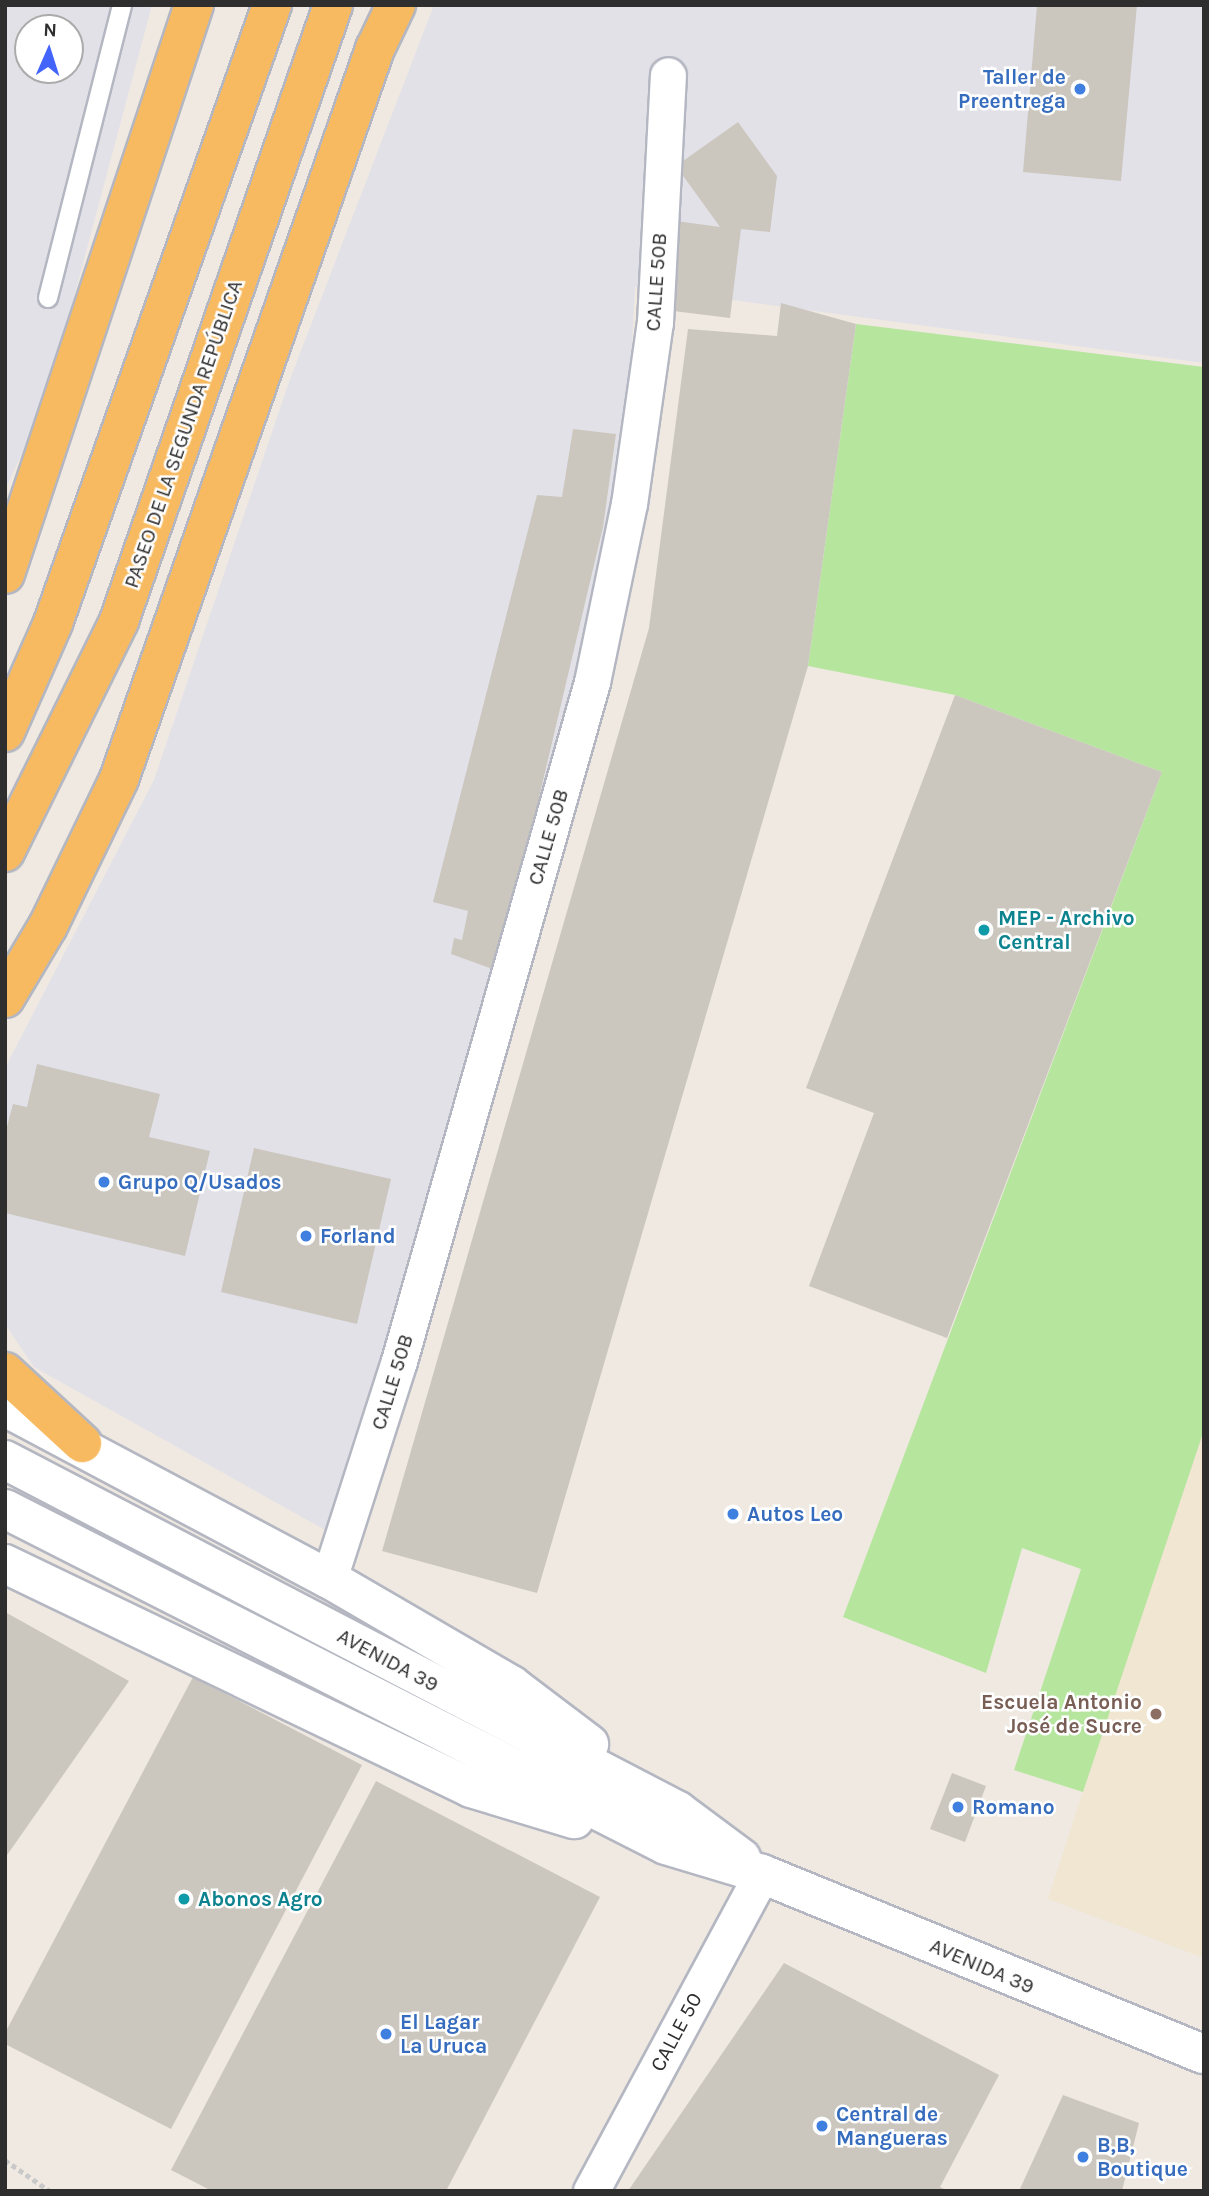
<!DOCTYPE html>
<meta charset="utf-8">
<style>
body{margin:0}
#map{position:relative;width:1209px;height:2196px;overflow:hidden;background:#efe9e1;font-family:Karla,sans-serif}
div>[style]{position:absolute}
[style*='--x']{left:calc(var(--x)*1px);top:calc(var(--y)*1px);width:calc(var(--w)*1px);rotate:calc(var(--a)*1deg)}
.industrial>*{inset:0;background:#e3e1e8}
.education>*{inset:0;background:#f0e6d1}
.green>*{inset:0;background:#b6e59e}
.building>*{inset:0;background:#cbc7bf}
.path>*{height:4.5px;margin-top:-2.25px;transform-origin:0;background:repeating-linear-gradient(90deg,#c9c9c9 0 5px,transparent 0 8.5px)}
.roads{filter:drop-shadow(2px 0 #b4b7c1) drop-shadow(-2px 0 #b4b7c1) drop-shadow(0 2px #b4b7c1) drop-shadow(0 -2px #b4b7c1)}
.service>*{height:18px;margin:-9px;padding:0 9px;transform-origin:9px;border-radius:9px;background:#fff}
.minor>*{height:35px;margin:-17.5px;padding:0 17.5px;transform-origin:17.5px;border-radius:17.5px;background:#fff}
.secondary>*{height:38px;margin:-19px;padding:0 19px;transform-origin:19px;border-radius:19px;background:#fff}
.trunk>*{height:38px;margin:-19px;padding:0 19px;transform-origin:19px;border-radius:19px;background:#f8ba60}
.dots>*{width:19px;height:19px;translate:-50% -50%;box-sizing:border-box;border:4px solid #fff;border-radius:50%}
span{translate:-50% -50%;white-space:nowrap;text-align:center;line-height:1.15;-webkit-text-stroke:5px #fff;paint-order:stroke}
.shop-label{font-size:21px;color:#366cbe;font-weight:700}
.right{translate:-100% -50%;text-align:right}
.left{translate:0 -50%;text-align:left}
.street-label{font-size:21px;color:#2e2e2e}
.culture-label{font-size:21px;color:#0d838f;font-weight:700}
.education-label{font-size:21px;color:#785e54;font-weight:700}
.frame{position:absolute;inset:0;border:7px solid #2e2e2e;pointer-events:none}
.north{position:absolute;left:14px;top:14px;width:70px;height:70px;box-sizing:border-box;background:#fff;border:2px solid #ababab;border-radius:50%;rotate:3deg;font-size:19px;font-weight:700;line-height:28px;text-align:center;color:#2e2e2e}
.north::after{content:'';display:block;margin:auto;width:24px;height:32px;background:#4264fb;clip-path:polygon(50% 0,100% 100%,50% 72%,0 100%)}
</style>
<div id="map">
<div class="industrial">
<div style="clip-path:polygon(evenodd,5px 5px,152px 5px,46px 402px,5px 490px,5px 5px,28px 28px,70px 28px,70px 70px,28px 70px,28px 28px)"></div>
<div style="clip-path:polygon(434px 5px,1204px 5px,1204px 363px,635px 287px,625px 475px,456px 1145px,327px 1531px,34px 1367px,5px 1324px,5px 1068px,154px 780px,289px 382px)"></div>
</div>
<div class="education">
<div style="clip-path:polygon(1201px 1429px,1204px 1430px,1204px 1958px,1048px 1899px)"></div>
</div>
<div class="green">
<div style="clip-path:polygon(856px 324px,1204px 367px,1204px 1430px,1083px 1792px,1014px 1770px,1081px 1569px,1022px 1548px,986px 1673px,843px 1617px,1162px 772px,955px 695px,808px 666px)"></div>
</div>
<div class="building">
<div style="clip-path:polygon(1037px 5px,1137px 5px,1121px 181px,1023px 172px)"></div>
<div style="clip-path:polygon(738px 122px,777px 176px,770px 232px,741px 229px,730px 318px,665px 310px,676px 221px,720px 227px,676px 166px)"></div>
<div style="clip-path:polygon(781px 303px,856px 324px,808px 666px,537px 1593px,382px 1551px,649px 628px,688px 329px,777px 336px)"></div>
<div style="clip-path:polygon(573px 429px,616px 434px,603px 527px,498px 971px,451px 954px,454px 938px,462px 940px,468px 911px,433px 902px,537px 495px,562px 497px)"></div>
<div style="clip-path:polygon(955px 695px,1162px 772px,947px 1338px,809px 1286px,874px 1113px,806px 1088px)"></div>
<div style="clip-path:polygon(37px 1064px,160px 1094px,149px 1137px,210px 1151px,185px 1256px,5px 1213px,5px 1134px,13px 1104px,27px 1107px)"></div>
<div style="clip-path:polygon(254px 1148px,391px 1179px,357px 1324px,221px 1292px)"></div>
<div style="clip-path:polygon(5px 1612px,129px 1681px,5px 1858px)"></div>
<div style="clip-path:polygon(193px 1677px,362px 1765px,171px 2129px,5px 2044px,5px 2033px)"></div>
<div style="clip-path:polygon(952px 1773px,986px 1786px,965px 1842px,930px 1829px)"></div>
<div style="clip-path:polygon(376px 1781px,600px 1897px,446px 2191px,212px 2191px,171px 2170px)"></div>
<div style="clip-path:polygon(784px 1963px,999px 2075px,940px 2187px,948px 2191px,628px 2191px)"></div>
<div style="clip-path:polygon(1063px 2095px,1139px 2123px,1122px 2191px,1019px 2191px)"></div>
</div>
<div class="path">
<div style="--x:5;--y:2160;--w:55;--a:34.6"></div>
</div>
<div class="roads">
<div class="service">
<div style="--x:48;--y:298;--w:302;--a:-75.8"></div>
</div>
<div class="minor">
<div style="--x:329;--y:1579;--w:229;--a:-72.2"></div>
<div style="--x:399;--y:1361;--w:706;--a:-74.13"></div>
<div style="--x:592;--y:682;--w:182;--a:-78.3"></div>
<div style="--x:629;--y:504;--w:184;--a:-81.9"></div>
<div style="--x:655;--y:322;--w:247;--a:-87"></div>
<div style="--x:591;--y:2191;--w:360;--a:-61.7"></div>
</div>
<div class="secondary">
<div style="--x:5;--y:1407;--w:367;--a:28"></div>
<div style="--x:329;--y:1579;--w:211;--a:30.2"></div>
<div style="--x:511;--y:1685;--w:98;--a:37.1"></div>
<div style="--x:5;--y:1460;--w:759;--a:27.54"></div>
<div style="--x:678;--y:1811;--w:79;--a:36.7"></div>
<div style="--x:5;--y:1509;--w:741;--a:26.95"></div>
<div style="--x:666;--y:1845;--w:100;--a:16.8"></div>
<div style="--x:762;--y:1874;--w:477;--a:22.2"></div>
<div style="--x:5;--y:1564;--w:517;--a:25.67"></div>
<div style="--x:471;--y:1788;--w:108;--a:16.8"></div>
</div>
<div class="trunk">
<div style="--x:5;--y:574;--w:600;--a:-71.63"></div>
<div style="--x:5;--y:732;--w:119;--a:-66.2"></div>
<div style="--x:53;--y:623;--w:656;--a:-70.49"></div>
<div style="--x:5;--y:852;--w:258;--a:-63.7"></div>
<div style="--x:119;--y:621;--w:652;--a:-70.84"></div>
<div style="--x:5;--y:998;--w:84;--a:-59.2"></div>
<div style="--x:48;--y:926;--w:163;--a:-64.2"></div>
<div style="--x:119;--y:779;--w:774;--a:-70.68"></div>
<div style="--x:375;--y:49;--w:49;--a:-64.5"></div>
<div style="--x:5;--y:1372;--w:105;--a:42.7"></div>
</div>
</div>
<div class="dots">
<div style="left:1080px;top:89px;background:#3f7fe0"></div>
<div style="left:984px;top:930px;background:#0f9aa8"></div>
<div style="left:104px;top:1182px;background:#3f7fe0"></div>
<div style="left:306px;top:1236px;background:#3f7fe0"></div>
<div style="left:733px;top:1514px;background:#3f7fe0"></div>
<div style="left:1156px;top:1714px;background:#8d6e63"></div>
<div style="left:958px;top:1807px;background:#3f7fe0"></div>
<div style="left:184px;top:1899px;background:#0f9aa8"></div>
<div style="left:386px;top:2034px;background:#3f7fe0"></div>
<div style="left:822px;top:2126px;background:#3f7fe0"></div>
<div style="left:1083px;top:2157px;background:#3f7fe0"></div>
</div>
<div class="shop-label">
<span class="right" style="left:1066px;top:89px">Taller de<br>Preentrega</span>
<span class="left" style="left:118px;top:1182px">Grupo Q/Usados</span>
<span class="left" style="left:320px;top:1236px">Forland</span>
<span class="left" style="left:747px;top:1514px">Autos Leo</span>
<span class="left" style="left:972px;top:1807px">Romano</span>
<span class="left" style="left:400px;top:2034px">El Lagar<br>La Uruca</span>
<span class="left" style="left:836px;top:2126px">Central de<br>Mangueras</span>
<span class="left" style="left:1097px;top:2157px">B,B,<br>Boutique</span>
</div>
<div class="street-label">
<span style="left:656px;top:282px;rotate:-86deg">CALLE 50B</span>
<span style="left:183px;top:434px;rotate:-71deg">PASEO DE LA SEGUNDA REPÚBLICA</span>
<span style="left:548px;top:837px;rotate:-74deg">CALLE 50B</span>
<span style="left:392px;top:1382px;rotate:-73deg">CALLE 50B</span>
<span style="left:388px;top:1660px;rotate:28deg">AVENIDA 39</span>
<span style="left:982px;top:1966px;rotate:23deg">AVENIDA 39</span>
<span style="left:676px;top:2032px;rotate:-62deg">CALLE 50</span>
</div>
<div class="culture-label">
<span class="left" style="left:998px;top:930px">MEP - Archivo<br>Central</span>
<span class="left" style="left:198px;top:1899px">Abonos Agro</span>
</div>
<div class="education-label">
<span class="right" style="left:1142px;top:1714px">Escuela Antonio<br>José de Sucre</span>
</div>
<div class="frame"></div>
<div class="north">N</div>
</div>
